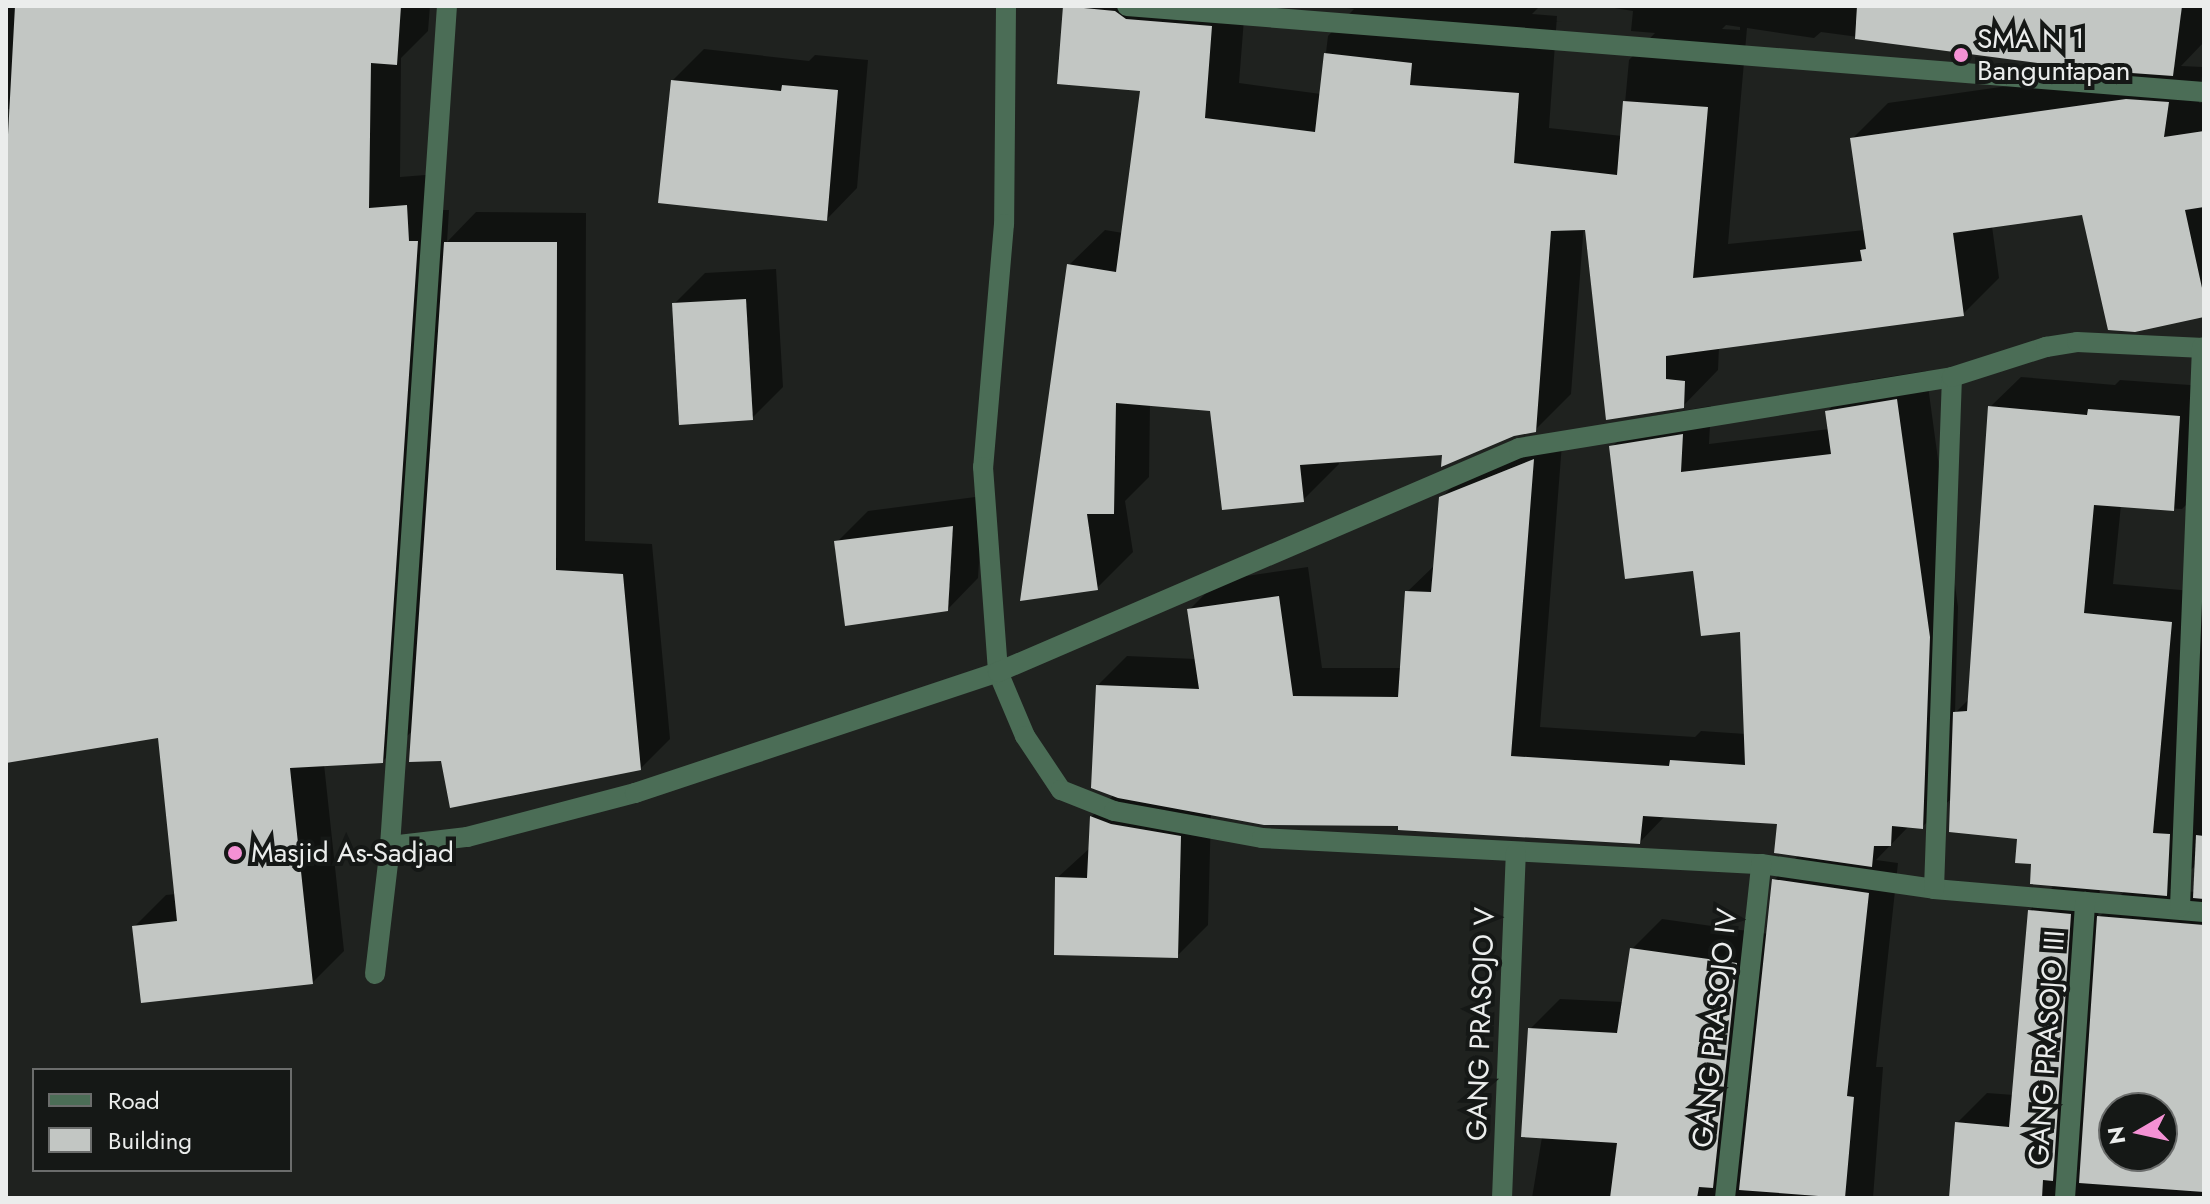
<!DOCTYPE html>
<style>
body{margin:0}
#map{position:relative;width:2210px;height:1204px;overflow:hidden;background:#1f221f;font-family:Jost,sans-serif}
div>[style]{position:absolute}
[style*='--x']{left:calc(var(--x)*1px);top:calc(var(--y)*1px);width:calc(var(--w)*1px);rotate:calc(var(--a)*1deg)}
.shadow>*{inset:0;background:#0007}
.building>*{inset:0;background:#c2c6c3}
.street>*{height:20px;margin:-10px;padding:0 10px;transform-origin:10px;border-radius:10px;background:#4b6d56}
.dots>*{width:22px;height:22px;translate:-50% -50%;box-sizing:border-box;border:4px solid #151816;border-radius:50%}
span{translate:-50% -50%;white-space:nowrap;text-align:center;line-height:1.15;-webkit-text-stroke:8px #151816;paint-order:stroke}
.poi-label{font-size:28px;color:#ebedec}
.left{translate:0 -50%;text-align:left}
.street-label{font-size:28px;color:#ebedec}
.frame{position:absolute;inset:0;border:8px solid #ebedec;pointer-events:none}
.legend{position:absolute;left:32px;top:1068px;width:260px;height:104px;box-sizing:border-box;background:#151816;border:2px solid #6b6d6c;margin:0;padding:10px 14px;list-style:none;font-size:24px;color:#ebedec}
.legend li{display:flex;align-items:center;gap:16px;height:40px}
.legend b{width:40px;border:2px solid #6b6d6c}
.north{position:absolute;left:2098px;top:1092px;width:80px;height:80px;box-sizing:border-box;background:#151816;border:2px solid #6b6d6c;border-radius:50%;rotate:261deg;font-size:22px;font-weight:700;line-height:32px;text-align:center;color:#ebedec}
.north::after{content:'';display:block;margin:auto;width:28px;height:36px;background:#f491d4;clip-path:polygon(50% 0,100% 100%,50% 72%,0 100%)}
</style>
<div id="map">
<div class="shadow">
<div style="clip-path:polygon(6px 6px,430px 6px,428px 31px,401px 58px,400px 177px,438px 174px,440px 210px,449px 210px,447px 242px,476px 212px,586px 213px,585px 541px,652px 544px,670px 739px,640px 769px,443px 759px,413px 730px,382px 762px,324px 764px,344px 951px,312px 983px,134px 927px,166px 895px,176px 894px,160px 736px,6px 761px,6px 195px,13px 109px,6px 109px)"></div>
<div style="clip-path:polygon(evenodd,1066px 6px,1245px 6px,1239px 83px,1321px 94px,1328px 36px,1354px 9px,1331px 6px,1540px 6px,1532px 14px,1557px 16px,1549px 128px,1622px 136px,1629px 60px,1655px 33px,1631px 31px,1633px 11px,1602px 6px,2204px 6px,2204px 42px,2181px 66px,2203px 67px,2199px 103px,2204px 102px,2204px 315px,2084px 213px,1992px 226px,1999px 278px,1963px 314px,1719px 347px,1718px 370px,1683px 406px,1608px 418px,1584px 223px,1571px 394px,1535px 430px,1444px 453px,1338px 460px,1339px 464px,1303px 500px,1212px 409px,1150px 404px,1149px 477px,1125px 501px,1133px 552px,1097px 588px,1022px 599px,1069px 265px,1105px 230px,1123px 233px,1142px 89px,1059px 82px,1066px 6px,1726px 25px,1740px 27px,1740px 30px,1722px 29px,1726px 25px,1066px 6px,1747px 28px,1814px 38px,1821px 32px,2112px 71px,1888px 103px,1852px 139px,1865px 230px,1728px 244px,1747px 28px)"></div>
<div style="clip-path:polygon(704px 49px,809px 61px,815px 55px,868px 60px,857px 188px,827px 219px,673px 80px)"></div>
<div style="clip-path:polygon(776px 269px,783px 387px,752px 418px,674px 304px,705px 273px)"></div>
<div style="clip-path:polygon(evenodd,1926px 371px,1958px 607px,1955px 713px,1970px 698px,1990px 407px,2021px 377px,2115px 385px,2120px 380px,2204px 386px,2204px 487px,2182px 509px,2121px 505px,2113px 584px,2204px 592px,2204px 1198px,1951px 1198px,1957px 1123px,1987px 1093px,2014px 1095px,2029px 911px,2056px 884px,2034px 863px,2019px 837px,1952px 798px,1922px 827px,1909px 826px,1876px 860px,1898px 863px,1876px 1067px,1883px 1067px,1873px 1198px,1532px 1198px,1542px 1137px,1530px 1029px,1560px 999px,1623px 1002px,1632px 949px,1662px 919px,1769px 934px,1774px 880px,1800px 854px,1779px 822px,1666px 815px,1640px 842px,1211px 813px,1208px 925px,1177px 956px,1057px 878px,1091px 847px,1092px 816px,1114px 795px,1098px 685px,1127px 656px,1196px 659px,1189px 610px,1219px 580px,1308px 567px,1322px 668px,1402px 668px,1407px 592px,1436px 564px,1441px 498px,1471px 468px,1563px 431px,1540px 727px,1695px 737px,1701px 731px,1746px 734px,1742px 629px,1694px 569px,1612px 447px,1641px 418px,1711px 406px,1709px 444px,1829px 429px,1827px 412px,1856px 382px,1926px 371px,2197px 864px,2196px 892px,2170px 890px,2197px 864px,1926px 371px,2100px 888px,2126px 890px,2098px 918px,2100px 888px,1926px 371px,2114px 1108px,2162px 1108px,2162px 1156px,2114px 1156px,2114px 1108px)"></div>
<div style="clip-path:polygon(983px 496px,978px 578px,947px 610px,837px 542px,868px 511px)"></div>
</div>
<div class="building">
<div style="clip-path:polygon(15px 6px,401px 6px,397px 65px,371px 63px,369px 208px,407px 205px,409px 241px,418px 241px,383px 763px,290px 768px,313px 984px,141px 1003px,132px 926px,177px 921px,158px 738px,6px 763px,6px 171px)"></div>
<div style="clip-path:polygon(1063px 6px,1115px 11px,1126px 19px,1212px 26px,1205px 118px,1315px 132px,1324px 53px,1412px 63px,1410px 85px,1519px 93px,1514px 163px,1617px 175px,1623px 101px,1708px 107px,1693px 278px,1862px 261px,1860px 250px,1866px 249px,1850px 138px,2126px 99px,2169px 102px,2164px 137px,2204px 131px,2204px 207px,2185px 210px,2204px 297px,2204px 317px,2135px 332px,2108px 330px,2082px 215px,1953px 233px,1964px 316px,1666px 356px,1666px 379px,1685px 381px,1684px 408px,1606px 420px,1585px 230px,1551px 231px,1536px 432px,1514px 436px,1441px 467px,1442px 455px,1300px 465px,1304px 502px,1222px 510px,1210px 411px,1116px 403px,1114px 514px,1087px 514px,1098px 590px,1020px 601px,1067px 264px,1116px 272px,1140px 91px,1057px 84px)"></div>
<div style="clip-path:polygon(1857px 6px,2182px 6px,2173px 76px,2090px 70px,1855px 39px)"></div>
<div style="clip-path:polygon(671px 80px,781px 91px,782px 85px,838px 90px,827px 221px,658px 203px)"></div>
<div style="clip-path:polygon(444px 242px,557px 242px,556px 570px,623px 574px,641px 770px,450px 808px,441px 761px,409px 762px)"></div>
<div style="clip-path:polygon(746px 299px,753px 420px,679px 425px,672px 303px)"></div>
<div style="clip-path:polygon(1897px 399px,1930px 637px,1923px 829px,1892px 826px,1891px 846px,1874px 846px,1872px 867px,1774px 853px,1777px 824px,1643px 816px,1640px 844px,1398px 830px,1398px 826px,1264px 825px,1118px 798px,1091px 788px,1096px 685px,1199px 689px,1187px 609px,1279px 596px,1293px 696px,1398px 697px,1405px 591px,1431px 592px,1439px 497px,1534px 459px,1511px 756px,1669px 766px,1670px 760px,1745px 765px,1740px 632px,1701px 636px,1693px 571px,1625px 579px,1609px 446px,1683px 434px,1681px 472px,1831px 454px,1825px 411px)"></div>
<div style="clip-path:polygon(1988px 406px,2087px 415px,2088px 409px,2180px 416px,2174px 511px,2094px 505px,2084px 613px,2172px 622px,2153px 833px,2170px 834px,2167px 896px,2030px 884px,2031px 864px,2015px 863px,2017px 839px,1949px 832px,1953px 712px,1967px 711px)"></div>
<div style="clip-path:polygon(953px 526px,948px 611px,845px 626px,834px 541px)"></div>
<div style="clip-path:polygon(1090px 816px,1111px 824px,1181px 836px,1178px 958px,1054px 955px,1055px 877px,1087px 878px)"></div>
<div style="clip-path:polygon(2196px 835px,2204px 836px,2204px 899px,2193px 898px)"></div>
<div style="clip-path:polygon(1772px 879px,1869px 893px,1847px 1096px,1854px 1097px,1845px 1198px,1739px 1190px)"></div>
<div style="clip-path:polygon(2028px 910px,2071px 914px,2053px 1181px,2043px 1180px,2042px 1198px,1949px 1198px,1955px 1122px,2009px 1127px)"></div>
<div style="clip-path:polygon(evenodd,2097px 916px,2204px 925px,2204px 1192px,2079px 1183px,2097px 916px,2114px 1108px,2162px 1108px,2162px 1156px,2114px 1156px,2114px 1108px)"></div>
<div style="clip-path:polygon(1630px 948px,1737px 963px,1713px 1188px,1699px 1187px,1697px 1198px,1610px 1198px,1617px 1143px,1521px 1137px,1528px 1028px,1617px 1033px)"></div>
</div>
<div class="street">
<div style="--x:1006;--y:6;--w:218;--a:90.5"></div>
<div style="--x:1004;--y:224;--w:244;--a:94.9"></div>
<div style="--x:983;--y:467;--w:206;--a:85.8"></div>
<div style="--x:998;--y:672;--w:69;--a:67.1"></div>
<div style="--x:1025;--y:736;--w:65;--a:56.3"></div>
<div style="--x:1061;--y:790;--w:57;--a:21.6"></div>
<div style="--x:1114;--y:811;--w:150;--a:10.3"></div>
<div style="--x:1262;--y:838;--w:500;--a:3"></div>
<div style="--x:1761;--y:864;--w:175;--a:8.2"></div>
<div style="--x:1934;--y:889;--w:271;--a:4.9"></div>
<div style="--x:1127;--y:6;--w:1080;--a:4.57"></div>
<div style="--x:390;--y:846;--w:78;--a:-6.7"></div>
<div style="--x:467;--y:837;--w:174;--a:-14.7"></div>
<div style="--x:635;--y:793;--w:383;--a:-18.4"></div>
<div style="--x:998;--y:672;--w:567;--a:-23.26"></div>
<div style="--x:1519;--y:448;--w:439;--a:-9.3"></div>
<div style="--x:1934;--y:889;--w:512;--a:-87.99"></div>
<div style="--x:1952;--y:377;--w:99;--a:-17.7"></div>
<div style="--x:2046;--y:347;--w:31;--a:-9"></div>
<div style="--x:2077;--y:342;--w:127;--a:2.7"></div>
<div style="--x:2180;--y:907;--w:560;--a:-87.75"></div>
<div style="--x:375;--y:974;--w:129;--a:-83.3"></div>
<div style="--x:390;--y:846;--w:842;--a:-86.12"></div>
<div style="--x:1502;--y:1198;--w:345;--a:-87.7"></div>
<div style="--x:1725;--y:1198;--w:336;--a:-83.8"></div>
<div style="--x:2065;--y:1198;--w:297;--a:-86.1"></div>
</div>
<div class="dots">
<div style="left:1961px;top:55px;background:#f491d4"></div>
<div style="left:235px;top:853px;background:#f491d4"></div>
</div>
<div class="poi-label">
<span class="left" style="left:1977px;top:55px">SMA N 1<br>Banguntapan</span>
<span class="left" style="left:251px;top:853px">Masjid As-Sadjad</span>
</div>
<div class="street-label">
<span style="left:1481px;top:1024px;rotate:-88deg">GANG PRASOJO V</span>
<span style="left:1715px;top:1028px;rotate:-84deg">GANG PRASOJO IV</span>
<span style="left:2047px;top:1048px;rotate:-86deg">GANG PRASOJO III</span>
</div>
<div class="frame"></div>
<ul class="legend">
<li><b style="height:10px;background:#4b6d56"></b>Road</li>
<li><b style="height:22px;background:#c2c6c3"></b>Building</li>
</ul>
<div class="north">N</div>
</div>
